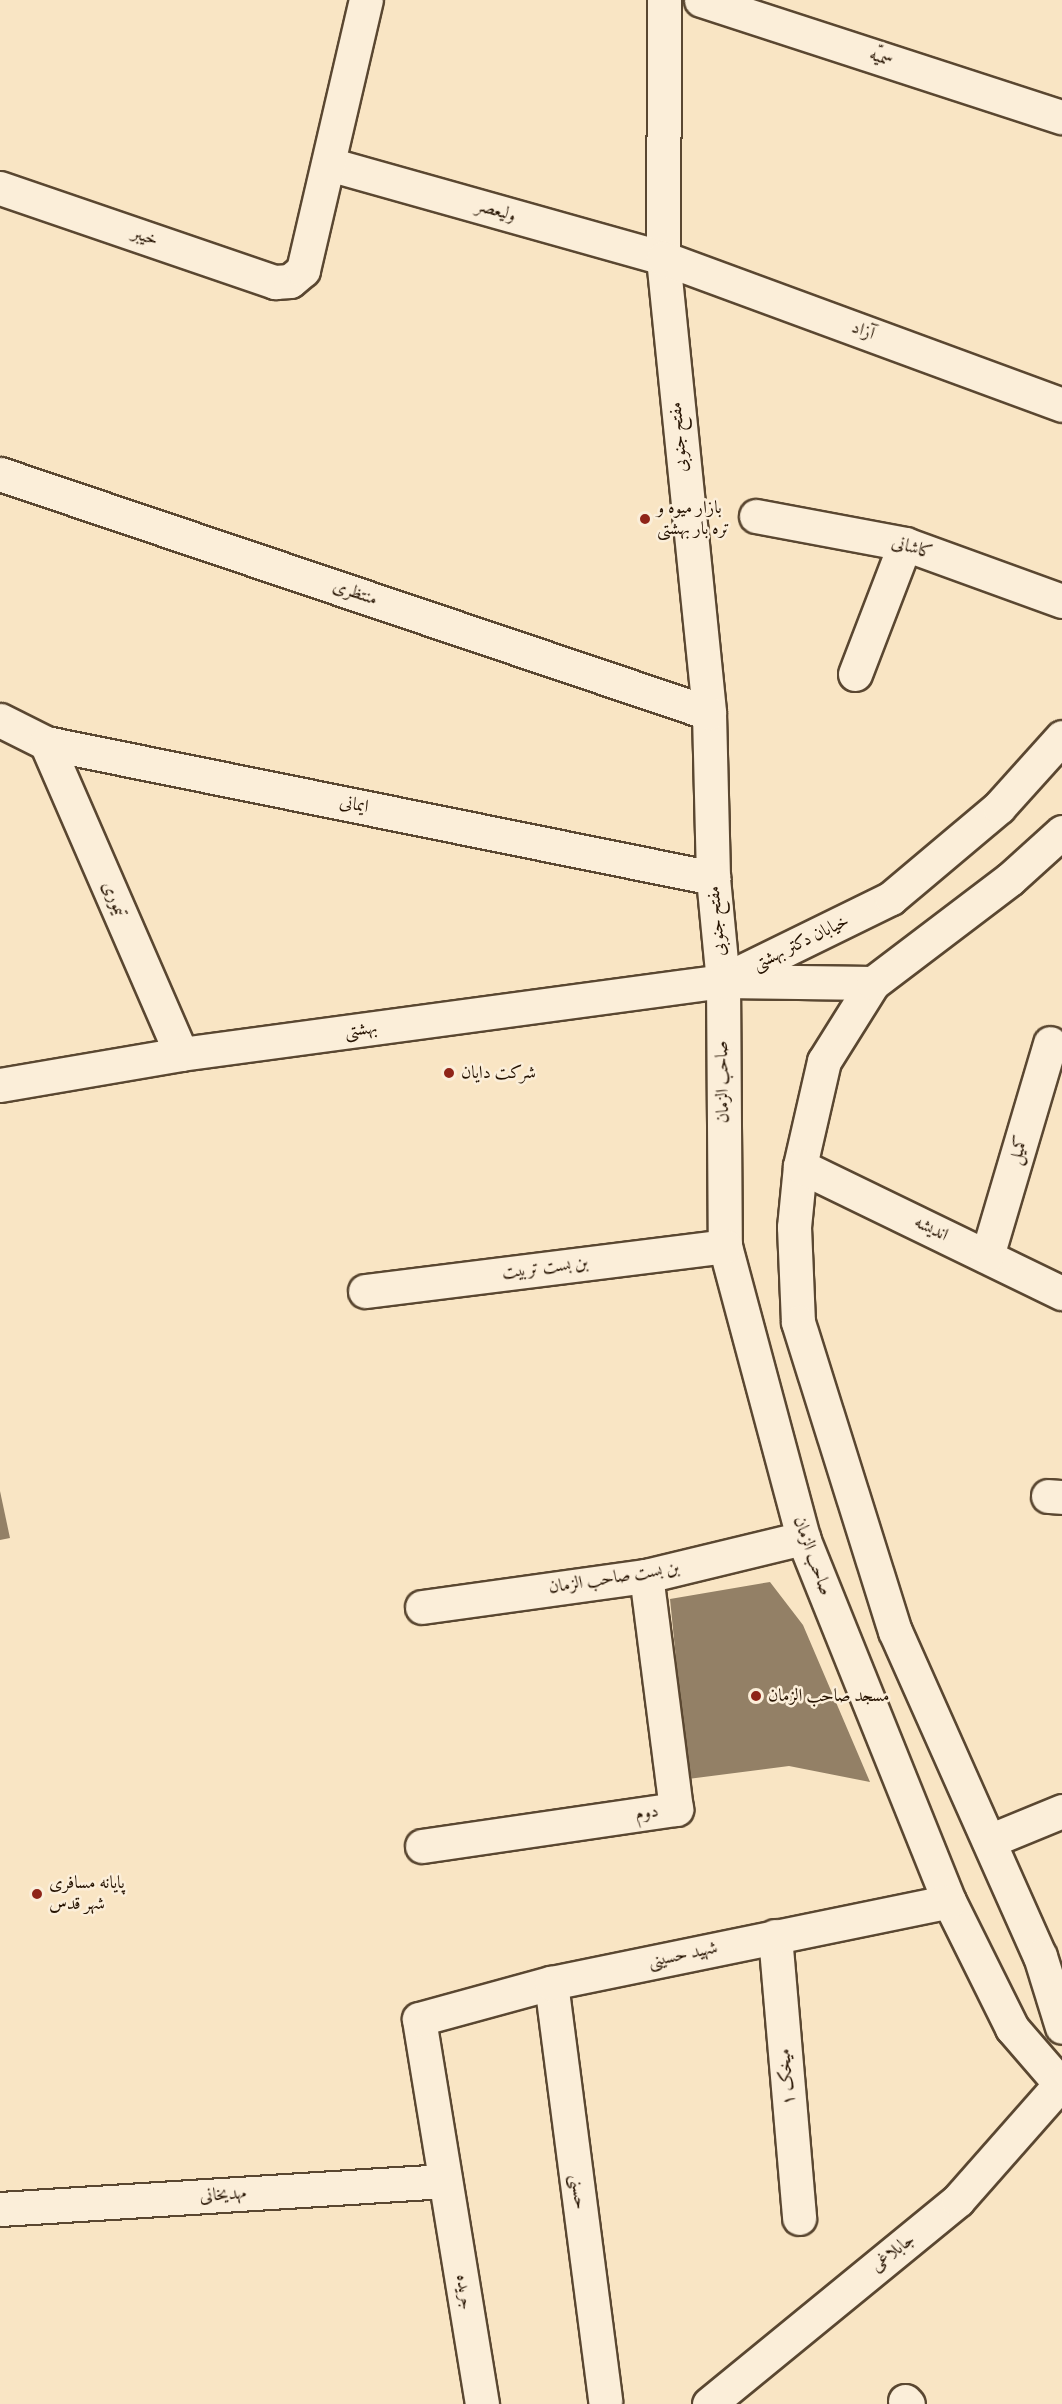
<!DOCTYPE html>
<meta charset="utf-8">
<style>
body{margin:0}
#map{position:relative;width:1062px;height:2404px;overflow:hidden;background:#f9e5c4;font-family:"Libre Bodoni",Amiri,serif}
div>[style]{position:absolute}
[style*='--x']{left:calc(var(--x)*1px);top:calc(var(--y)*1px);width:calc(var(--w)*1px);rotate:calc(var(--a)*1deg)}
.building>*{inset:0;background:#938066}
.roads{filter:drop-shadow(2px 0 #5a4731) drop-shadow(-2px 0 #5a4731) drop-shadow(0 2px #5a4731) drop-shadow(0 -2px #5a4731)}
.minor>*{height:33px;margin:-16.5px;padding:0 16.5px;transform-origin:16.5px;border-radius:16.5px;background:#fbeed9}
.dots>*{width:16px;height:16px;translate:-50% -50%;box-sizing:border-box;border:3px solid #fbeed9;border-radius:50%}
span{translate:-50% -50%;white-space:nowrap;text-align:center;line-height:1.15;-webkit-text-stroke:5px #fbeed9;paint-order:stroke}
.street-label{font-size:18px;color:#251200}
.poi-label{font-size:18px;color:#251200}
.left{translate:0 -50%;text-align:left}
</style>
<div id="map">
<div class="building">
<div style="clip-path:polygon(0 1491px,10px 1538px,0 1540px)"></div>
<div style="clip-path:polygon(770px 1582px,803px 1625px,870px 1782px,789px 1766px,688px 1779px,670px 1599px)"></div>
</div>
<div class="roads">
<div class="minor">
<div style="--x:664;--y:0;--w:258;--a:90.2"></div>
<div style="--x:663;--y:258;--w:457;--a:84.2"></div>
<div style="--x:709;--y:713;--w:165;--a:88.6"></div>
<div style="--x:713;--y:878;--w:103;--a:84.5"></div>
<div style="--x:723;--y:981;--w:265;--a:89.6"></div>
<div style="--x:725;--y:1246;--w:302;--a:75"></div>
<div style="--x:803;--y:1538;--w:391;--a:68.1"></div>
<div style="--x:949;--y:1901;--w:142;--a:63.6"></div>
<div style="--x:1012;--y:2028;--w:77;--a:49.2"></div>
<div style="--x:701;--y:0;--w:379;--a:18"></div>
<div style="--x:329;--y:164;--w:347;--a:15.7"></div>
<div style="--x:663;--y:258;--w:425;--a:20.2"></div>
<div style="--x:0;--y:188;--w:291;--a:18.9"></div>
<div style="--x:275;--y:282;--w:15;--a:-4"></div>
<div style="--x:290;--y:281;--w:17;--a:-40"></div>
<div style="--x:303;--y:270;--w:277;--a:-76.9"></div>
<div style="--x:0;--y:474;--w:748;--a:18.63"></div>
<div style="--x:756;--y:516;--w:152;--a:10.6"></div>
<div style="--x:905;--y:544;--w:167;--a:20"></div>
<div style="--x:855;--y:674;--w:139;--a:-69"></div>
<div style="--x:0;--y:720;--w:51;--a:26.6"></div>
<div style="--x:46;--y:743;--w:681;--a:11.44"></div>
<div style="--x:46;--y:743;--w:339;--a:66.5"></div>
<div style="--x:730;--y:977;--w:179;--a:-26.1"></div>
<div style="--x:891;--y:898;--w:141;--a:-40.1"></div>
<div style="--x:999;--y:807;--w:94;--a:-48"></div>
<div style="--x:873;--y:983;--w:92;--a:122.1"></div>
<div style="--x:824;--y:1061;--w:108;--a:102.9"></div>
<div style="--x:800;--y:1166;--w:61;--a:95.6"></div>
<div style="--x:794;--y:1227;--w:95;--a:87.6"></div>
<div style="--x:798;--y:1322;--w:324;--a:72.6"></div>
<div style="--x:895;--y:1631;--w:356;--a:66"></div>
<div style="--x:1040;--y:1956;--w:74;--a:72.8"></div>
<div style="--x:0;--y:1085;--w:184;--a:-9.7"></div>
<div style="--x:181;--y:1054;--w:547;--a:-7.67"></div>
<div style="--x:723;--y:981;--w:150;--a:0.8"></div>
<div style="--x:873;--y:983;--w:172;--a:-37.2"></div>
<div style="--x:1010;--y:879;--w:70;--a:-42.1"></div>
<div style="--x:800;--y:1166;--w:291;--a:25.9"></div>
<div style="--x:987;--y:1256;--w:222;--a:-73.5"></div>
<div style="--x:365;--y:1291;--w:363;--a:-7.1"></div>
<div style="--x:1048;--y:1496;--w:14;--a:4"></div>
<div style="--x:422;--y:1607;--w:226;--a:-7.9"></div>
<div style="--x:646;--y:1576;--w:162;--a:-13.6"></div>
<div style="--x:989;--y:1841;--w:79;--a:-22.3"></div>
<div style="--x:422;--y:1846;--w:257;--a:-8.3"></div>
<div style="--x:676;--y:1809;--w:235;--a:-97.3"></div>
<div style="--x:775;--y:1936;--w:283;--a:85.1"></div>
<div style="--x:551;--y:1983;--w:421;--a:82.6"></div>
<div style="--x:0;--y:2209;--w:446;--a:-3.6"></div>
<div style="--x:905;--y:2401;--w:4;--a:45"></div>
<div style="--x:482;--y:2404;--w:390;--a:-99.3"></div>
<div style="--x:419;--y:2019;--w:137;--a:-15.3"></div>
<div style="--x:551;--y:1983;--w:406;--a:-11.6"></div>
<div style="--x:709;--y:2404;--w:322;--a:-39.3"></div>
<div style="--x:958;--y:2200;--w:156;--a:-48.6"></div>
</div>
</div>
<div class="dots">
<div style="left:645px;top:519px;background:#8f2418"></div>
<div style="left:449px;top:1073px;background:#8f2418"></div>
<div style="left:756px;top:1696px;background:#8f2418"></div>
<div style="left:37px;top:1894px;background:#8f2418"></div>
</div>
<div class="street-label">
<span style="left:881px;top:58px;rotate:18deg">سمیّه</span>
<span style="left:496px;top:211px;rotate:16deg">ولیعصر</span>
<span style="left:145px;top:237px;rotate:19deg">خیبر</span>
<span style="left:863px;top:331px;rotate:20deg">آزاد</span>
<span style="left:679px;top:437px;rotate:-95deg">مفتح جنوبی</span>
<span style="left:912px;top:548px;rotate:17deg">کاشانی</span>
<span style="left:355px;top:593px;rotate:19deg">منتظری</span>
<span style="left:354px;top:805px;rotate:11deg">ایمانی</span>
<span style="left:114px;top:899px;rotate:67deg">تیموری</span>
<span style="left:717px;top:921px;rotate:-95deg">مفتح جنوبی</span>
<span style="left:801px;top:943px;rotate:-26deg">خیابان دکتر بهشتی</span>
<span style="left:361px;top:1030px;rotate:-8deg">بهشتی</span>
<span style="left:723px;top:1082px;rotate:-91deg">صاحب الزمان</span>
<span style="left:1019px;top:1150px;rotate:-74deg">کمیل</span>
<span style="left:931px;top:1229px;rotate:26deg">اندیشه</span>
<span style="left:545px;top:1268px;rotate:-7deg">بن بست تربیت</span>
<span style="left:812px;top:1556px;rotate:70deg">صاحب الزمان</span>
<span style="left:614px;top:1578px;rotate:-9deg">بن بست صاحب الزمان</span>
<span style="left:647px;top:1813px;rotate:-8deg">دوم</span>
<span style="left:683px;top:1955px;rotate:-12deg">شهید حسینی</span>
<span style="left:787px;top:2077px;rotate:-95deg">میخک ۱</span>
<span style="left:578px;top:2192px;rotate:83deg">حسنی</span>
<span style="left:223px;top:2195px;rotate:-4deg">مهدیخانی</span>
<span style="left:893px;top:2253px;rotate:-39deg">جابلاغی</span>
<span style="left:464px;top:2292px;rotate:81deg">جریده</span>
</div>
<div class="poi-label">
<span class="left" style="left:657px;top:519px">بازار میوه و<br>تره بار بهشتی</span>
<span class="left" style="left:461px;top:1073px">شرکت دایان</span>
<span class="left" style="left:768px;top:1696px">مسجد صاحب الزمان</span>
<span class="left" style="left:49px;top:1894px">پایانه مسافری<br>شهر قدس</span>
</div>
</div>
